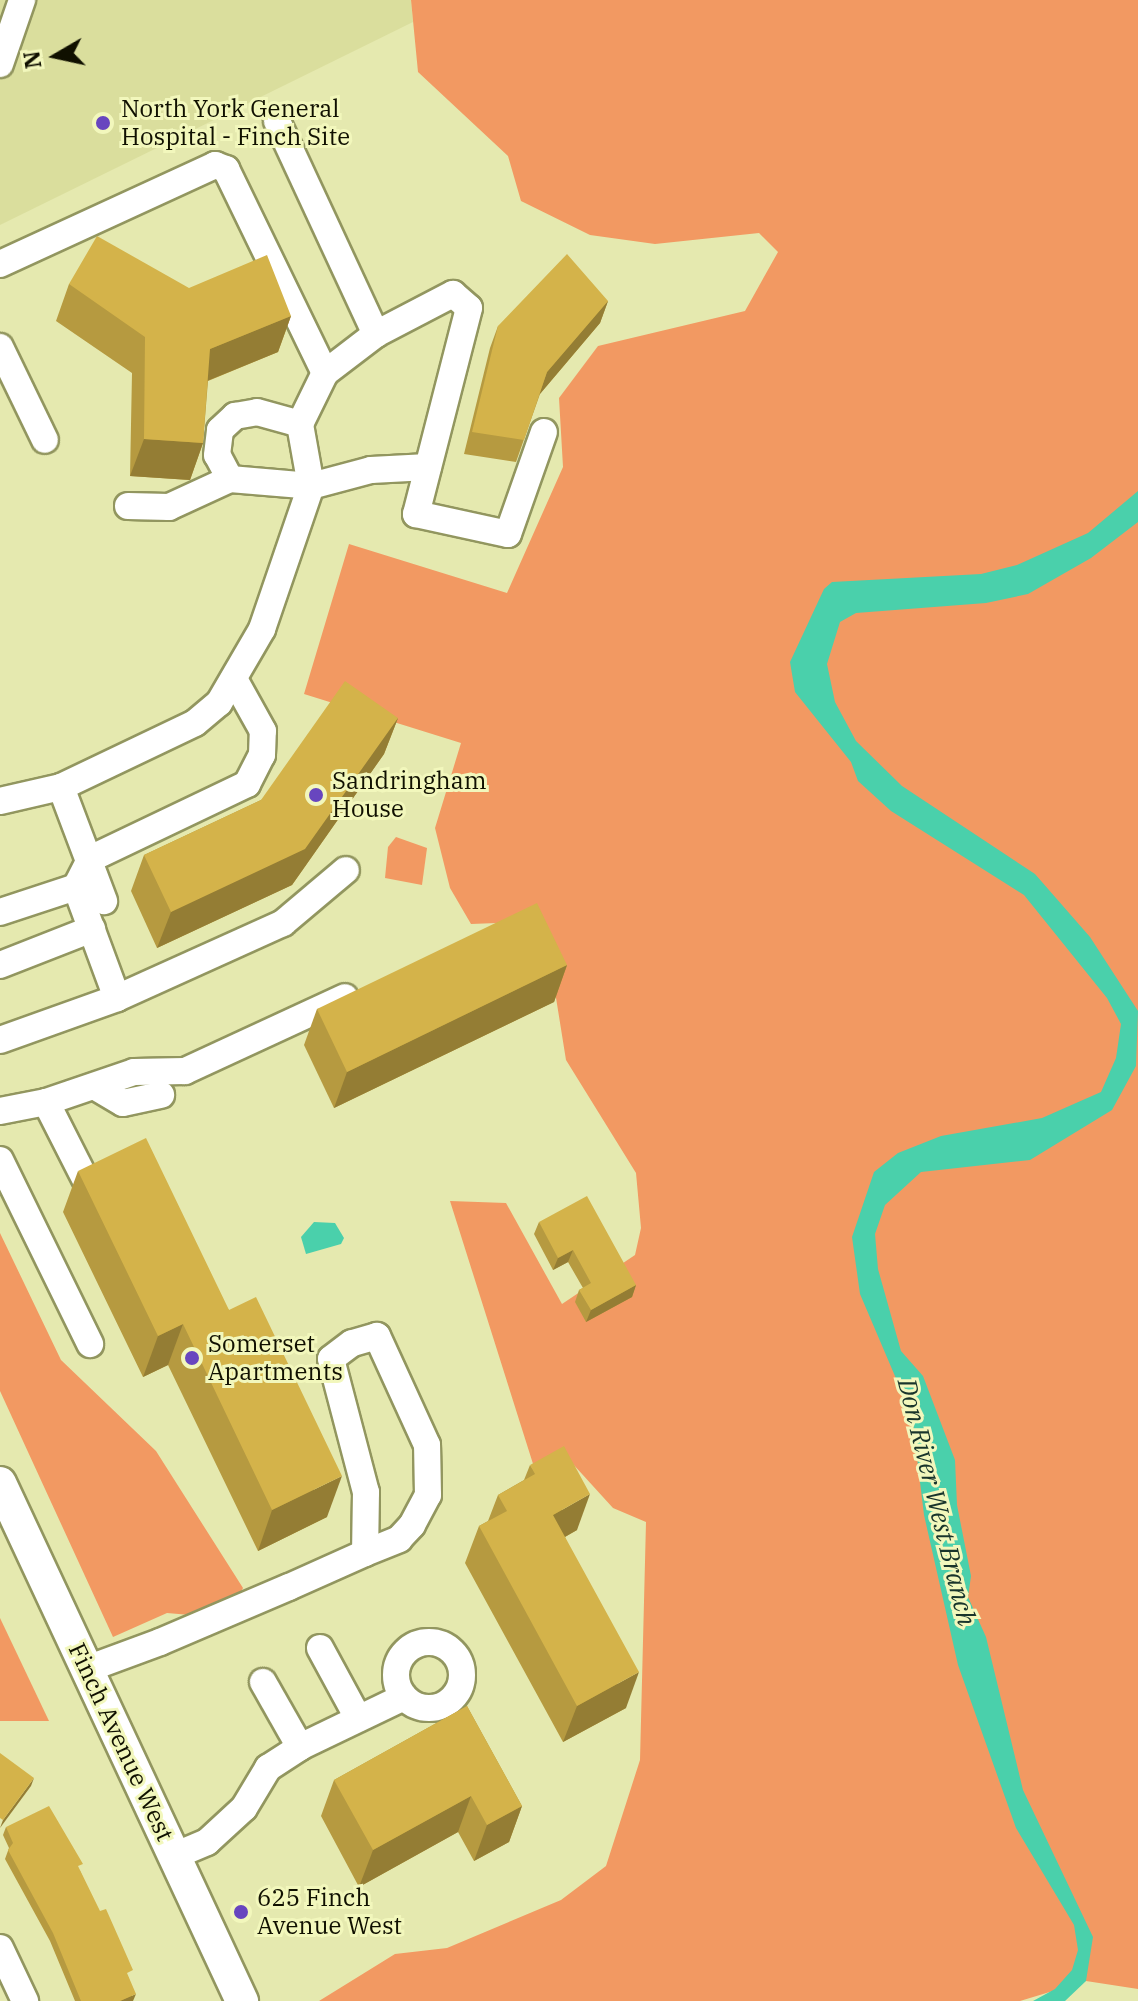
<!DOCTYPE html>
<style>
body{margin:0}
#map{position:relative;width:1138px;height:2001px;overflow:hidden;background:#e5e9af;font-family:"IBM Plex Serif",serif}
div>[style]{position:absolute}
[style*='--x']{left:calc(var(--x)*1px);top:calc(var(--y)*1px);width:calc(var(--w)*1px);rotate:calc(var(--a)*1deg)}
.built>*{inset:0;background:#dade9d}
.green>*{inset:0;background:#f29962}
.water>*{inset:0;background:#4ad0ab}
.roads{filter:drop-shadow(2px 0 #92965f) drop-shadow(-2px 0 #92965f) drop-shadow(0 2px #92965f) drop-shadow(0 -2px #92965f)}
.minor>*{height:26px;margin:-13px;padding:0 13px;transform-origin:13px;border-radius:13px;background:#fff}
.minor>.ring{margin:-13px;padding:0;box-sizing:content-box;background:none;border:26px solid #fff;border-radius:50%}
.major>*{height:32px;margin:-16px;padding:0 16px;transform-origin:16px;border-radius:16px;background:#fff}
.wall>*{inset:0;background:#b69a40}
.shaded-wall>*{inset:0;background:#947d34}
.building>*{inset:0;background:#d4b34a}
.dots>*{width:22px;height:22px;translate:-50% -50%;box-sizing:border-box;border:4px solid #f2f7bc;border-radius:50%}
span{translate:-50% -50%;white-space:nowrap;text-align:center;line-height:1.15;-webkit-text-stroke:6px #f2f7bc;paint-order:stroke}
.poi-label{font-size:24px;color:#101000}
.left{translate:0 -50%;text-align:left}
.street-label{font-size:24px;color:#101000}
.water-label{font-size:26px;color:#18342b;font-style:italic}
.north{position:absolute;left:16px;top:16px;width:80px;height:80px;-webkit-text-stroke:6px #f2f7bc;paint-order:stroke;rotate:261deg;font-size:22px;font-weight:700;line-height:32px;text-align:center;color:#101000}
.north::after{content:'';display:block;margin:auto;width:28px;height:36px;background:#101000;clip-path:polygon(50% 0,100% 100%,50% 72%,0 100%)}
</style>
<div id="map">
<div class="built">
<div style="clip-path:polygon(0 0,411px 0,413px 22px,0 225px)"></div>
</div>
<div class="green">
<div style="clip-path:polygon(411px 0,1138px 0,1138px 1989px,1086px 1981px,1020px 2001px,319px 2001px,395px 1954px,447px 1948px,561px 1900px,606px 1866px,640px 1760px,646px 1522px,613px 1508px,572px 1463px,534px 1467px,450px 1201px,506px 1203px,562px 1304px,635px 1255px,641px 1228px,636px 1173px,566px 1060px,548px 948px,523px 922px,471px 924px,450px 888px,435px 828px,461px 743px,304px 694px,349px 544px,507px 593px,563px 467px,559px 398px,598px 346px,745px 311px,778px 252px,759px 233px,655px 244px,590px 235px,521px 201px,508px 156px,418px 72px)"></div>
<div style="clip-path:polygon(396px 837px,427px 848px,422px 885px,385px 878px,388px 847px)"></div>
<div style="clip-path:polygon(0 1233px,61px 1360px,156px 1451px,243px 1588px,234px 1606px,202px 1616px,167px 1613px,113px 1637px,0 1391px)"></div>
<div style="clip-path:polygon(0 1618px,49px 1721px,0 1721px)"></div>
</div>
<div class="water">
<div style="clip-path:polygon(1138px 491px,1138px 522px,1091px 558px,1028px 594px,986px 603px,856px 613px,840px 622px,827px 664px,835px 702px,856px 741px,902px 786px,1035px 874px,1090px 937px,1138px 1011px,1136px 1066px,1112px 1110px,1030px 1160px,921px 1172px,885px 1205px,875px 1234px,878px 1269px,901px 1351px,923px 1376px,955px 1460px,957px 1505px,971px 1576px,968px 1597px,986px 1637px,1023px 1790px,1093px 1937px,1086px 1981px,1065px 2001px,1033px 2001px,1055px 1989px,1072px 1970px,1078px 1950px,1074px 1925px,1016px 1828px,958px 1665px,924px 1515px,912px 1416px,860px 1294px,852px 1237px,874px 1172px,898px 1153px,941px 1136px,1042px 1118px,1101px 1092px,1116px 1058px,1121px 1024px,1107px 998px,1024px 895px,891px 811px,858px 781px,851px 762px,795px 692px,790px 662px,824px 589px,832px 582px,981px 574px,1017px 565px,1088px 533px)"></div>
<div style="clip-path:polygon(314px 1222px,335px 1223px,344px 1238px,341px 1244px,306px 1254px,301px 1237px)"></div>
</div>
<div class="roads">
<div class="minor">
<div style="--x:0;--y:64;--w:68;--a:-71"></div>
<div style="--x:277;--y:121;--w:235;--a:65.1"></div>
<div style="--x:0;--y:264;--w:237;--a:-24.7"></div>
<div style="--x:215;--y:165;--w:12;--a:20"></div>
<div style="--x:226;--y:169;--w:227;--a:64.1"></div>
<div style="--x:325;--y:373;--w:64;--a:-37.4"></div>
<div style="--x:376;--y:334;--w:87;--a:-27.5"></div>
<div style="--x:453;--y:294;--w:21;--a:41"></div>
<div style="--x:469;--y:308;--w:213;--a:104.4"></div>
<div style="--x:416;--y:514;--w:94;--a:12.3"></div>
<div style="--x:508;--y:534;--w:108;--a:-70.6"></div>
<div style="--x:0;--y:347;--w:103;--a:64.2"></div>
<div style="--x:230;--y:479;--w:27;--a:-118"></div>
<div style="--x:217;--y:455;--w:25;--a:-83"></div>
<div style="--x:220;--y:430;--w:21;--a:-43"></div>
<div style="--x:235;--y:416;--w:22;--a:-10"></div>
<div style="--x:257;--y:412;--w:45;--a:15.6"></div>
<div style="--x:128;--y:506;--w:41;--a:1.4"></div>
<div style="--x:169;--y:507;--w:67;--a:-24.7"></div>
<div style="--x:230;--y:479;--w:81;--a:4.9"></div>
<div style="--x:311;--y:486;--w:62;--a:-14.9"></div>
<div style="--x:371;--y:470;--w:57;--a:-3"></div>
<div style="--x:61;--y:787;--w:122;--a:69.3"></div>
<div style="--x:0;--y:801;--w:63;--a:-12.9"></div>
<div style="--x:61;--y:787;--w:148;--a:-25.5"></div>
<div style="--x:195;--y:723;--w:31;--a:-40"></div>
<div style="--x:219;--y:703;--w:86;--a:-59.8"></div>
<div style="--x:262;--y:629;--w:151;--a:-71.1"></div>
<div style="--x:311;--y:486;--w:63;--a:-100.1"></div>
<div style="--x:300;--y:424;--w:57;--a:-63.9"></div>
<div style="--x:0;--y:912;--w:80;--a:-18.2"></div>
<div style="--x:76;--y:887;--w:31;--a:-63"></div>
<div style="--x:90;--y:859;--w:174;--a:-25.5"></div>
<div style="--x:247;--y:784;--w:33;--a:-63"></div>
<div style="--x:262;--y:755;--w:24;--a:-88"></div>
<div style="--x:263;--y:731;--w:60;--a:-119.1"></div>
<div style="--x:0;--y:965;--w:99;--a:-21.4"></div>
<div style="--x:117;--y:998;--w:182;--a:-24.3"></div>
<div style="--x:283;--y:923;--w:82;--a:-40.1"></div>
<div style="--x:0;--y:1040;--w:124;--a:-19.7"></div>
<div style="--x:117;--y:998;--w:118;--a:-110.3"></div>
<div style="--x:96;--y:1087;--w:31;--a:31"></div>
<div style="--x:123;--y:1103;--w:39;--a:-12"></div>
<div style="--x:46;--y:1102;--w:93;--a:-18.8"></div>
<div style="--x:134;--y:1072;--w:51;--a:-1.1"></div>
<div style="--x:185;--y:1071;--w:176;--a:-24.8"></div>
<div style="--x:0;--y:1111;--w:47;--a:-11.1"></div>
<div style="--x:46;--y:1102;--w:86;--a:63.1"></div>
<div style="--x:0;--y:1160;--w:205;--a:63.9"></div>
<div class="ring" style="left:396px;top:1642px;width:40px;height:40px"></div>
<div style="--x:320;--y:1648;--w:80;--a:61.5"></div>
<div style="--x:87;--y:1669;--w:78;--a:-20.3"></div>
<div style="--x:160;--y:1642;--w:140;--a:-23.1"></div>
<div style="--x:289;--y:1587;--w:83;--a:-24.1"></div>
<div style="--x:365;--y:1553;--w:37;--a:-22"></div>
<div style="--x:399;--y:1539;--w:19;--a:-47"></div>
<div style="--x:412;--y:1525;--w:34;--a:-62"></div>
<div style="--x:428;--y:1495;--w:50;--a:-91.1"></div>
<div style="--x:427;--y:1445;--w:120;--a:-114.6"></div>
<div style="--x:377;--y:1336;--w:26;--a:164"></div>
<div style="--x:352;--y:1343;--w:26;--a:143"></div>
<div style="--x:331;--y:1359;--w:138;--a:75.3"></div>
<div style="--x:366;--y:1492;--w:61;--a:90.9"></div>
<div style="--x:263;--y:1682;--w:75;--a:60.4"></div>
<div style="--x:174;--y:1856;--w:36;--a:-23"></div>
<div style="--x:207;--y:1842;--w:50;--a:-42.6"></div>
<div style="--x:244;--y:1808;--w:47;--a:-59"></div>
<div style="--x:268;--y:1768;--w:38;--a:-33"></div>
<div style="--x:300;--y:1747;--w:115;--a:-25.7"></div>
<div style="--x:0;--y:1948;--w:59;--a:64.7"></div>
</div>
<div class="major">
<div style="--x:0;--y:1483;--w:572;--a:64.96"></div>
</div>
</div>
<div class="wall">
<div style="clip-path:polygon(69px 284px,189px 288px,291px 316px,278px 352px,208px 381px,203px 443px,190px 480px,130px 476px,132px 373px,56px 321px)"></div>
<div style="clip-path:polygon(608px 301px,600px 323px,540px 394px,516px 462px,464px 454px,490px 348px,498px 326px)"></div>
<div style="clip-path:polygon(398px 718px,384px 754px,292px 885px,157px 948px,131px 891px,144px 855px,261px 800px)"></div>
<div style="clip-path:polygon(567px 965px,554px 1002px,334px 1108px,304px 1045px,317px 1009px)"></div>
<div style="clip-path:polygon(78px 1171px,229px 1310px,327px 1517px,258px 1551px,168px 1365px,143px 1377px,63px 1212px)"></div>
<div style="clip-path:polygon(539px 1222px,636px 1285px,632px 1297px,586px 1322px,575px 1302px,579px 1290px,583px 1288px,568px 1262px,553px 1270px,534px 1234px)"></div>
<div style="clip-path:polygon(530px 1465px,577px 1530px,565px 1537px,626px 1708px,563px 1742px,465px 1563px,479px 1526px,488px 1521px,498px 1495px,524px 1480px)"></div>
<div style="clip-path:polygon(467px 1706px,522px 1806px,509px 1842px,474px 1861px,458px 1832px,359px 1887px,321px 1816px,334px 1780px)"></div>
<div style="clip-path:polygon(6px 1827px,80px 1871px,129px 1979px,133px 2001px,75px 2001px,50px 1941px,5px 1859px,9px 1848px,3px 1835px)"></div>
</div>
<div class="shaded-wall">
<div style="clip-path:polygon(608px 301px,600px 323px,539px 395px,547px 372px)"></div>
<div style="clip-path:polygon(291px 316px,278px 352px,197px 385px,210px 349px)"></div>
<div style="clip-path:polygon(144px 439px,203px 443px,190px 480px,130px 476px)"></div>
<div style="clip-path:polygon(398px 718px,384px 754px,292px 885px,157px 948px,171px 912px)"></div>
<div style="clip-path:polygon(567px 965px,554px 1002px,334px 1108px,347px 1072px)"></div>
<div style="clip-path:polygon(573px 1250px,568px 1262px,553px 1270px,558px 1258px)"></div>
<div style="clip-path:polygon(636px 1285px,632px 1297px,586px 1322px,591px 1310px)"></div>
<div style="clip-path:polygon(183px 1324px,168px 1365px,143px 1377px,158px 1336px)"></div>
<div style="clip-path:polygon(342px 1476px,327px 1517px,258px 1551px,272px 1510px)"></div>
<div style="clip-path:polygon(590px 1494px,577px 1530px,540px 1551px,553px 1515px)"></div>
<div style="clip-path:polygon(639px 1672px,626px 1708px,563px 1742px,577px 1706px)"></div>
<div style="clip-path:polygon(34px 1778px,31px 1786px,0 1828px,3px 1820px)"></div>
<div style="clip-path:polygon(471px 1796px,458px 1832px,359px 1887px,373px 1850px)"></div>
<div style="clip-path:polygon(522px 1806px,509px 1842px,474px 1861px,487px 1825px)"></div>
<div style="clip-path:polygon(136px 1994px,133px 2001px,120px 2001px)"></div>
</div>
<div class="building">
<div style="clip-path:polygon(97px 236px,189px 288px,267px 255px,291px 316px,210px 349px,203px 443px,144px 439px,145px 337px,69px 284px)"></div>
<div style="clip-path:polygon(567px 254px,608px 301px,547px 372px,524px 440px,472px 432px,498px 326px)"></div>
<div style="clip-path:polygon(345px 681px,398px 718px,305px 849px,171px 912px,144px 855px,261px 800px)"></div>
<div style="clip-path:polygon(537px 903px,567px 965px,347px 1072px,317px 1009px)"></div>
<div style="clip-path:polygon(146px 1138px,229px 1310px,256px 1297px,342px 1476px,272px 1510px,183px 1324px,158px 1336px,78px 1171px)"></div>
<div style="clip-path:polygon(587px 1196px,636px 1285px,591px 1310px,579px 1290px,591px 1283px,573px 1250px,558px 1258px,539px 1222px)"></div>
<div style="clip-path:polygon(564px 1446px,590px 1494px,553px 1515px,639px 1672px,577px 1706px,479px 1526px,507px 1511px,498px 1495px,535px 1474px,530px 1465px)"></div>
<div style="clip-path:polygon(467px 1706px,522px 1806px,487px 1825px,471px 1796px,373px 1850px,334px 1780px)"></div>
<div style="clip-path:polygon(0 1753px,34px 1778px,3px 1820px,0 1818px)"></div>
<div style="clip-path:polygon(49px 1806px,83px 1864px,78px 1866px,100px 1911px,106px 1909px,133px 1970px,127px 1973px,136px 1994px,120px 2001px,81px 2001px,53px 1933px,8px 1850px,13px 1843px,6px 1827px)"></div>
</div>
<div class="dots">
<div style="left:103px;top:123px;background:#6846bf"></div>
<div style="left:316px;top:795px;background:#6846bf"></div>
<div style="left:192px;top:1358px;background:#6846bf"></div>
<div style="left:241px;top:1912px;background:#6846bf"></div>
</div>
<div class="poi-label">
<span class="left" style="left:121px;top:123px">North York General<br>Hospital - Finch Site</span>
<span class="left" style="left:332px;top:795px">Sandringham<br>House</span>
<span class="left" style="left:208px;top:1358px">Somerset<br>Apartments</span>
<span class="left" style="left:257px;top:1912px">625 Finch<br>Avenue West</span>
</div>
<div class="street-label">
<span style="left:121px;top:1742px;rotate:65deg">Finch Avenue West</span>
</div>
<div class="water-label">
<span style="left:937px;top:1502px;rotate:76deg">Don River West Branch</span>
</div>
<div class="north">N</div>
</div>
